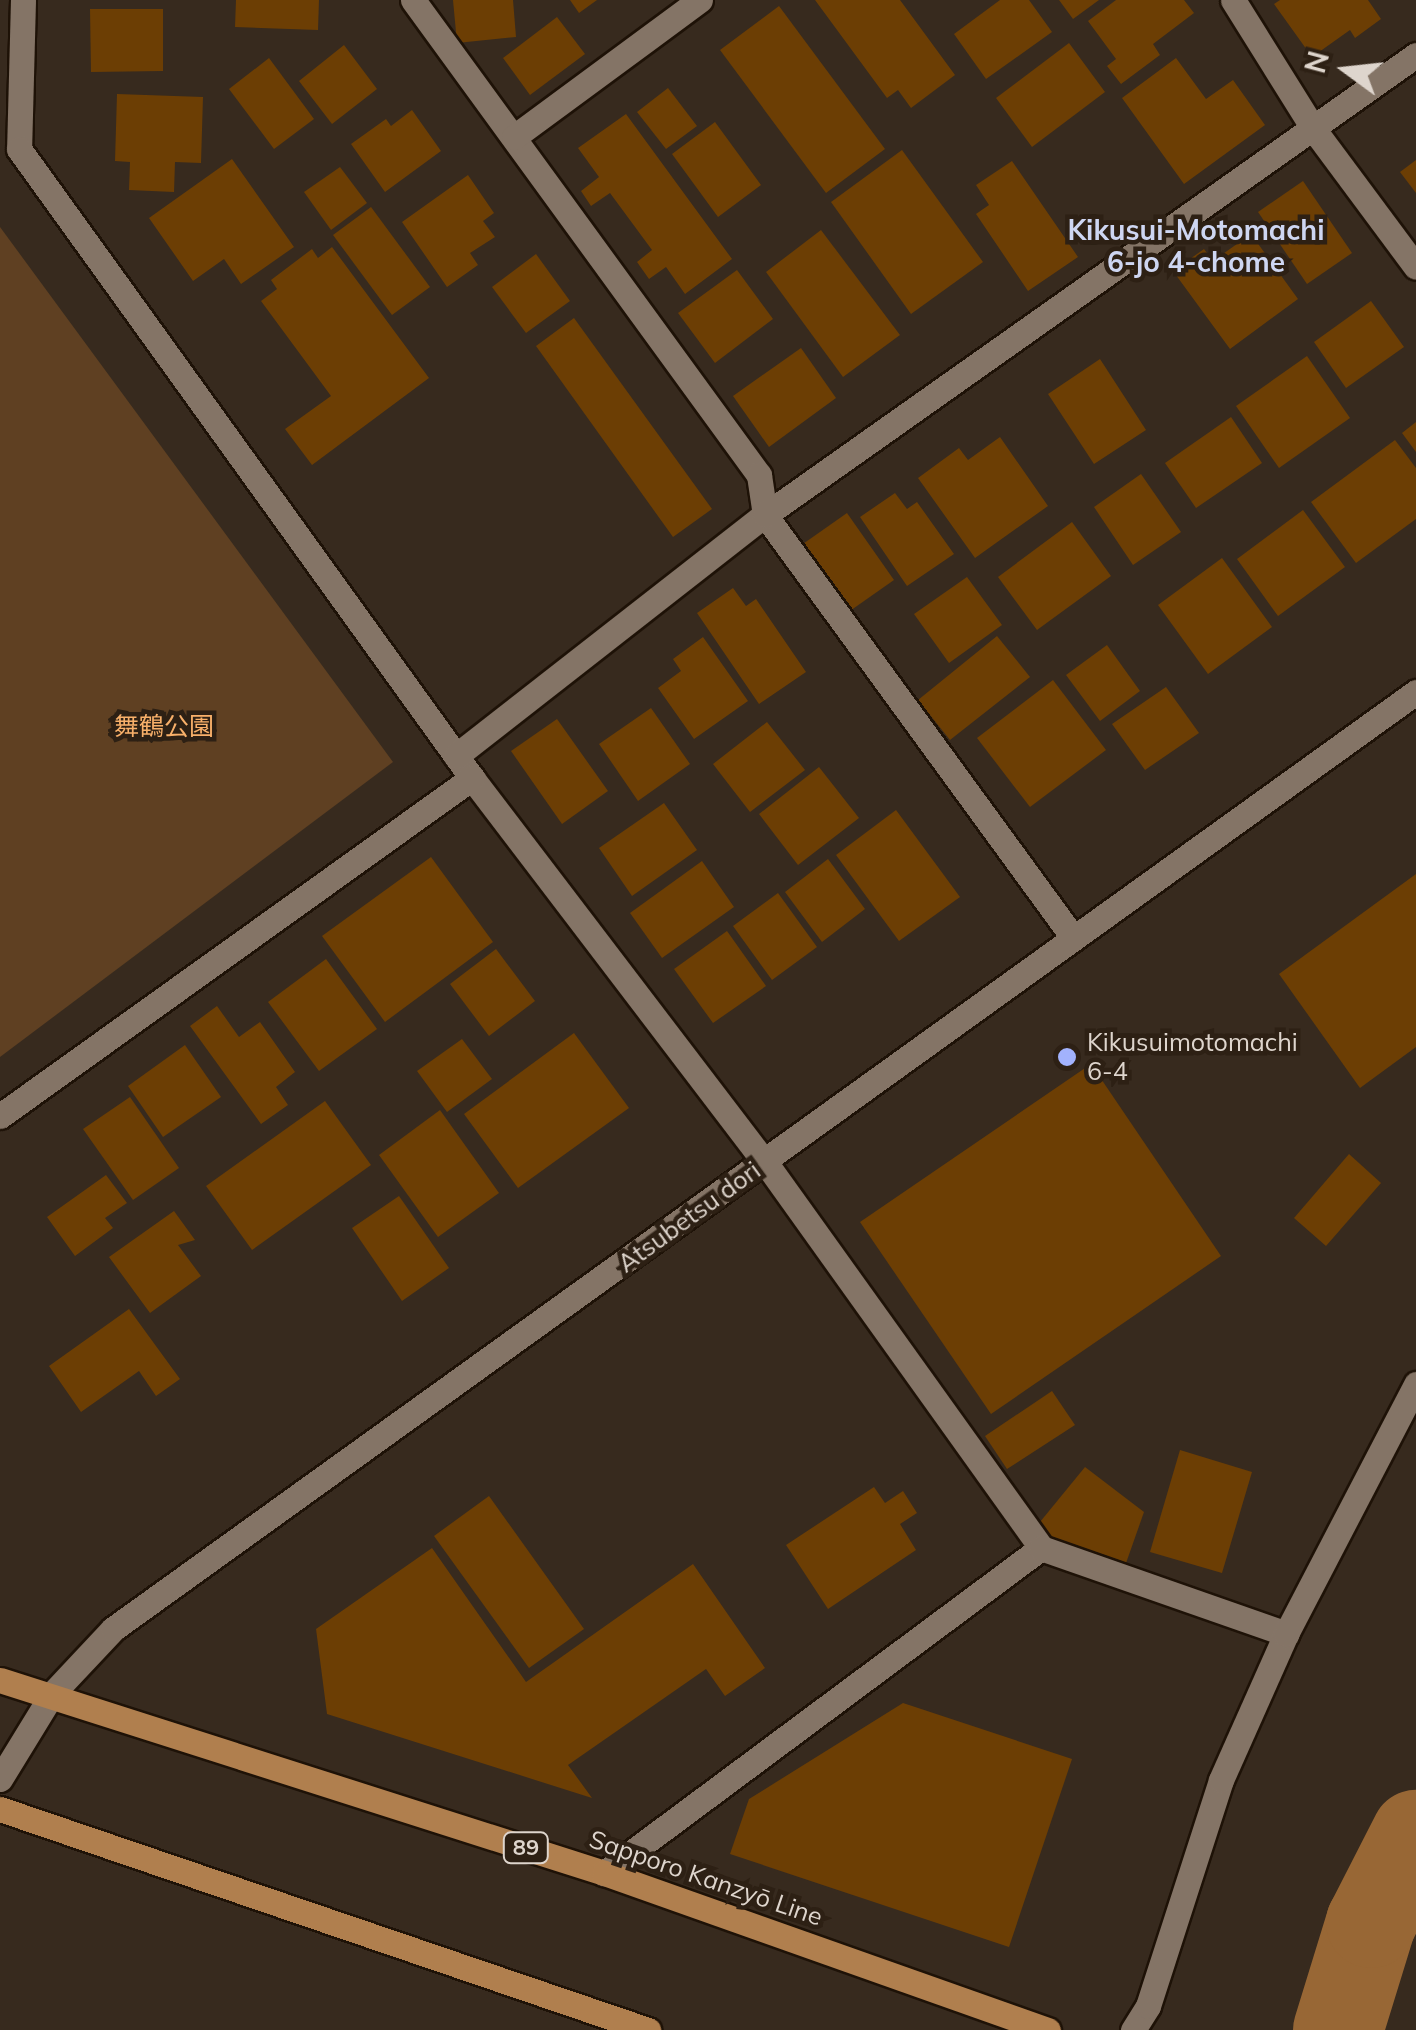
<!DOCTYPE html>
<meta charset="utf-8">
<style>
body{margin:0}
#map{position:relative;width:1416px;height:2030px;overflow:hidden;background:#372a1e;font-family:Mulish,"Noto Sans JP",sans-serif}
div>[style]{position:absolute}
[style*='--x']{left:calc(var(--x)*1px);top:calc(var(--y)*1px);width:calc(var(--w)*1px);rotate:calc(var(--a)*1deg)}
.green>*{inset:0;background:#5f4022}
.river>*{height:90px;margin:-45px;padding:0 45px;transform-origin:45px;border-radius:45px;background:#986735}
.building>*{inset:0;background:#6c3e04}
.roads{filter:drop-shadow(2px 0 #1e1207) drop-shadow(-2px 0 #1e1207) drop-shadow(0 2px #1e1207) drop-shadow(0 -2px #1e1207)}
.minor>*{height:25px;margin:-12.5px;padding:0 12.5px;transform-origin:12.5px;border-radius:12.5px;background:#847466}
.major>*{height:25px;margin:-12.5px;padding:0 12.5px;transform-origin:12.5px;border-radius:12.5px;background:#b07f4e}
.dots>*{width:28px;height:28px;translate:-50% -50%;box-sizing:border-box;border:5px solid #2d2014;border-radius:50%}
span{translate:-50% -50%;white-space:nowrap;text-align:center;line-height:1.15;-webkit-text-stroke:9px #2d2014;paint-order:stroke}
.shield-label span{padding:2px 8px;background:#2d2014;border:2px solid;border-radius:8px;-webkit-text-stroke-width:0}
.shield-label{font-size:22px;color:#ded5cd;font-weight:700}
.park-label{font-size:25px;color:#f8b06a}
.poi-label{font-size:25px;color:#ded5cd}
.left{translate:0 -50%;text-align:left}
.street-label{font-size:25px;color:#ded5cd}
.neighbourhood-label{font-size:28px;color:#ced6f2;font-weight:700}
.north{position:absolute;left:1296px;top:20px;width:100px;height:100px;-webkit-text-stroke:8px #2d2014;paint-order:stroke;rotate:285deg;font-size:28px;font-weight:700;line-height:40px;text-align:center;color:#ded5cd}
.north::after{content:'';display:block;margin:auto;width:35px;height:45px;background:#ded5cd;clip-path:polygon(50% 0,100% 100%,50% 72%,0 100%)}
</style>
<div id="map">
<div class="green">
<div style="clip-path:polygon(0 227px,393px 762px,0 1057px)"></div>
</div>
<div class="river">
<div style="--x:1338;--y:2030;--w:112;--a:-72.9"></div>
<div style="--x:1371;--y:1923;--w:99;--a:-62.9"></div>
</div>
<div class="building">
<div style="clip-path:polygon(236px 0,319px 0,318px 30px,235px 27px)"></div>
<div style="clip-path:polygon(453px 0,513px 0,516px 37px,457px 43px)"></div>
<div style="clip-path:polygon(570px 0,597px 0,579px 13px)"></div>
<div style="clip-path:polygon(815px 0,900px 0,955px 75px,911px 108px,898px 90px,887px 98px)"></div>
<div style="clip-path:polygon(1000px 0,1029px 0,1052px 32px,986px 79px,954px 34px)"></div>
<div style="clip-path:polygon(1059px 0,1099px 0,1073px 19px)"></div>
<div style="clip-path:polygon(1116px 0,1184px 0,1194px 13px,1153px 44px,1160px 55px,1121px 84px,1107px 66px,1116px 59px,1088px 21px)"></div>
<div style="clip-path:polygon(1280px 0,1368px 0,1381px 19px,1355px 38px,1350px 30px,1312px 57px,1274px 4px)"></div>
<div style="clip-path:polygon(779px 6px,885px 149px,826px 193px,720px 50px)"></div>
<div style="clip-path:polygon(90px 9px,163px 9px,163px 71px,91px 72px)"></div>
<div style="clip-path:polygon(557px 17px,585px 54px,530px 95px,503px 58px)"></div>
<div style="clip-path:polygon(1069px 43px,1105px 92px,1032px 147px,996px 98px)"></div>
<div style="clip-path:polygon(344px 45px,377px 89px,332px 124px,299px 81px)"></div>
<div style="clip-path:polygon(269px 58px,314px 119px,274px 149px,229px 89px)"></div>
<div style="clip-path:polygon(1176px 58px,1206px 99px,1233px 80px,1265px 125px,1184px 184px,1122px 98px)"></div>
<div style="clip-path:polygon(668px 88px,697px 126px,666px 149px,637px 112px)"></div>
<div style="clip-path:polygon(117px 94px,203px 97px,201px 163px,175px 162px,174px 192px,129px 190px,130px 162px,115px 161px)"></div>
<div style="clip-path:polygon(412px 110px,441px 151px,385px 192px,351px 144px,386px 119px,391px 126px)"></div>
<div style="clip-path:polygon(626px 114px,732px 259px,685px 294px,666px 267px,649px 279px,637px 262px,652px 250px,610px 193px,591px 206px,581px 191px,599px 177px,578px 148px)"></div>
<div style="clip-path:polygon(715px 122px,761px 185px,718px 217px,672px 154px)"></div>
<div style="clip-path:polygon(902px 150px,983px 262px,911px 314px,831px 202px)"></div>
<div style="clip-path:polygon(232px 159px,294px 247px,241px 284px,224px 259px,193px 281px,149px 218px)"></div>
<div style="clip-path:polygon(1416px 160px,1416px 193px,1400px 172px)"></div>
<div style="clip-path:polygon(1012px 161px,1078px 257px,1028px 291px,976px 214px,989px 205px,976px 185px)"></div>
<div style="clip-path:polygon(340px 167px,367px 203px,331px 230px,304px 192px)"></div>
<div style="clip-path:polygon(468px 175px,494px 213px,483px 221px,495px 237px,470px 253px,478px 265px,447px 287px,402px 222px)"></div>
<div style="clip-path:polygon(1303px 181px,1352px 253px,1307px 284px,1258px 212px)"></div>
<div style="clip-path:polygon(371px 207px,430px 287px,392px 315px,333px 235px)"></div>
<div style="clip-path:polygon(821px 230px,900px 335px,843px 377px,766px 272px)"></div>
<div style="clip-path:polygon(1251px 234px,1298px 299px,1230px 349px,1173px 271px,1204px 249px,1213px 261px)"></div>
<div style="clip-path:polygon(332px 247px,429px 378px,312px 465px,285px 429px,331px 396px,261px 301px,277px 289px,271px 280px,312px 249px,318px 258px)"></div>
<div style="clip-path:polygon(536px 254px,570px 301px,526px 333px,492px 287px)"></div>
<div style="clip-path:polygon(737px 270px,773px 319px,715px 363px,678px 313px)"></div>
<div style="clip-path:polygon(1371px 301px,1404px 347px,1346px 388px,1314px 342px)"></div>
<div style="clip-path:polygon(574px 318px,712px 509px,673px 537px,536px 346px)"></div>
<div style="clip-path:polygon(801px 348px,836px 398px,769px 447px,733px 396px)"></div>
<div style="clip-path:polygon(1307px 356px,1350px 418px,1279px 468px,1236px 406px)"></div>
<div style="clip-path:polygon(1100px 359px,1146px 430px,1094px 464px,1048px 394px)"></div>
<div style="clip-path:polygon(1231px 417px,1262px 463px,1196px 508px,1165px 463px)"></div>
<div style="clip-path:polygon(1416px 422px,1416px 452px,1402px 433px)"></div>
<div style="clip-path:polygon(1000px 437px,1048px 506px,975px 558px,918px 478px,959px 448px,968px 460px)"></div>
<div style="clip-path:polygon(1395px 440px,1416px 468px,1416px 519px,1356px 563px,1311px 502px)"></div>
<div style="clip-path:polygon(1141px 474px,1181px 532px,1133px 565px,1094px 507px)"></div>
<div style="clip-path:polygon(895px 493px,907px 509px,917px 502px,954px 554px,907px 586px,860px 517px)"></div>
<div style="clip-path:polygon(1303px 510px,1345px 567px,1278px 616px,1237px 559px)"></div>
<div style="clip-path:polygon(847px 513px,894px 580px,847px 613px,800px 546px)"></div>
<div style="clip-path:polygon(1072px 522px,1111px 576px,1037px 630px,998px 577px)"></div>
<div style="clip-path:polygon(1222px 558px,1272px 627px,1208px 674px,1158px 605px)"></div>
<div style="clip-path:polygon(967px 577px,1002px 625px,949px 663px,914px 614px)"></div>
<div style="clip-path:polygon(733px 588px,746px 606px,756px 599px,806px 672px,759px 704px,697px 613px)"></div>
<div style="clip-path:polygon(997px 636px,1030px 677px,950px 740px,918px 700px)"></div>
<div style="clip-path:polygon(703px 637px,748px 701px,694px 739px,658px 688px,681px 671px,673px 659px)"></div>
<div style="clip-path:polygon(1107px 645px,1140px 691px,1100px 721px,1066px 675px)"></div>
<div style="clip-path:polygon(1053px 680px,1106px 750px,1030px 807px,977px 738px)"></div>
<div style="clip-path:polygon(1166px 687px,1199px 733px,1145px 770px,1112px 724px)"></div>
<div style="clip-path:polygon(651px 708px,690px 764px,638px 801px,599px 744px)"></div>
<div style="clip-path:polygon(557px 719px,608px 791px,562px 824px,511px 751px)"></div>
<div style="clip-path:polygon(767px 722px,805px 770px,750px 812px,713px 764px)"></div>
<div style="clip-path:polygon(819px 767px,859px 818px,798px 865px,759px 814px)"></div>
<div style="clip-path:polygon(664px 803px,697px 850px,632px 896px,599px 848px)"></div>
<div style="clip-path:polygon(896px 810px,960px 897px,899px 941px,836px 855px)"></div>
<div style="clip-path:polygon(431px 857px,493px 942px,385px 1022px,322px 936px)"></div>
<div style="clip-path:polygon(828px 859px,865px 909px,822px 942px,785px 892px)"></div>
<div style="clip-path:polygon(702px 861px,734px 907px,662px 958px,630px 913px)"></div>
<div style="clip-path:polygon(1416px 874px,1416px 1047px,1360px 1088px,1279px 974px)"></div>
<div style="clip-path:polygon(778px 893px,817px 947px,772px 980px,733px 926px)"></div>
<div style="clip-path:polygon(727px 931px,766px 986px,713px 1023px,674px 969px)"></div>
<div style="clip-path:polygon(496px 949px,535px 1001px,489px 1036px,450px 984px)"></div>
<div style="clip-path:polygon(326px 959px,377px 1029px,319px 1071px,268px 1002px)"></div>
<div style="clip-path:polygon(217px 1006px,239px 1037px,260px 1022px,295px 1072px,276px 1087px,288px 1105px,261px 1124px,190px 1026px)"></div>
<div style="clip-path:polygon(574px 1033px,629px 1108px,518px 1188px,464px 1114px)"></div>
<div style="clip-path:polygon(462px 1039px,492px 1079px,447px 1112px,417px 1071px)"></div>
<div style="clip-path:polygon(185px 1045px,221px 1097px,163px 1137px,128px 1086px)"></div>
<div style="clip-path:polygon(1091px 1064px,1221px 1256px,991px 1414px,860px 1222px)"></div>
<div style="clip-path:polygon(130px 1097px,179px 1168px,133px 1200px,83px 1129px)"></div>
<div style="clip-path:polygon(325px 1101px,371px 1165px,252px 1250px,206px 1186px)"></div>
<div style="clip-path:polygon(440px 1110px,499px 1193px,438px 1237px,379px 1155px)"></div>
<div style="clip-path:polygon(1349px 1154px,1381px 1183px,1326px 1246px,1294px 1218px)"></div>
<div style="clip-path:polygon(106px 1175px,127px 1203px,105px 1218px,113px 1228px,75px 1256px,47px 1217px)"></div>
<div style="clip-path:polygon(399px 1196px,449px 1268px,402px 1301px,352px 1228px)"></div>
<div style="clip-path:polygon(174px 1211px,195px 1240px,178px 1245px,201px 1276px,150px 1313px,109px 1257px)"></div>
<div style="clip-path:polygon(129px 1309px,180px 1379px,156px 1396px,139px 1371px,81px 1412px,49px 1366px)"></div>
<div style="clip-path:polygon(1052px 1391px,1075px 1425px,1007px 1469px,985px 1436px)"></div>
<div style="clip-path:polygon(1180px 1450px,1252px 1472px,1222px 1573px,1150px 1552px)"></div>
<div style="clip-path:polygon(1085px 1467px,1144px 1512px,1125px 1566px,1031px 1533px)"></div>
<div style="clip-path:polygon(874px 1487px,885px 1503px,903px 1491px,917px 1513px,900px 1524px,916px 1550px,828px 1609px,786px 1545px)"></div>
<div style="clip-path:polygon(489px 1496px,584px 1629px,529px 1668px,434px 1536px)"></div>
<div style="clip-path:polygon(432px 1548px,526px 1682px,693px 1564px,765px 1668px,725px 1696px,706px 1669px,568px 1765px,592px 1798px,327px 1714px,316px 1629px)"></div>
<div style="clip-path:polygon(903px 1703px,1072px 1759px,1009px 1947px,730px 1854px,749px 1799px)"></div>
</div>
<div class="roads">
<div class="minor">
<div style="--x:23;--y:0;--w:149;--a:91.5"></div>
<div style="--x:19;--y:149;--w:775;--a:54.24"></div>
<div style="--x:472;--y:778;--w:483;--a:52.7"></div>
<div style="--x:765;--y:1162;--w:475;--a:54.4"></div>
<div style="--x:1041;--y:1548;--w:545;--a:143.36"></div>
<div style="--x:413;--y:0;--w:588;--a:53.93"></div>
<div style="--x:759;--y:475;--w:40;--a:81.5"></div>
<div style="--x:765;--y:515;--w:521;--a:53.9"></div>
<div style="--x:1233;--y:0;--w:155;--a:58"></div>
<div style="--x:1315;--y:131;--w:169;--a:53.4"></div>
<div style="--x:514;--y:137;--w:231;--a:-36.4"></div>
<div style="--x:456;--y:756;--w:392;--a:-38"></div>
<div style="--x:765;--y:515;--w:797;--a:-35.25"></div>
<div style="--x:0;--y:1116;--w:581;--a:-35.61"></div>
<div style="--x:1041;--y:1548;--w:260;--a:19.3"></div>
<div style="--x:0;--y:1779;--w:100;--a:-58.5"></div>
<div style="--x:52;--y:1694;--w:89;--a:-46.8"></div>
<div style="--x:113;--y:1629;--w:1605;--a:-35.72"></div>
<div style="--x:1133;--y:2030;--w:28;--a:-58"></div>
<div style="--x:1148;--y:2006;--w:237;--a:-72.1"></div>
<div style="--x:1221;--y:1780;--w:160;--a:-66"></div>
<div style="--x:1286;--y:1634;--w:282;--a:-62.5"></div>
</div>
<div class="major">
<div style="--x:0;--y:1680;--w:634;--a:17.72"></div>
<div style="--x:604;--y:1873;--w:471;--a:19.5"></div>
<div style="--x:0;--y:1809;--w:685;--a:18.83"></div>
</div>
</div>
<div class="dots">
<div style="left:1067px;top:1057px;background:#a2b2fd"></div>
</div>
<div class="shield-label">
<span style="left:526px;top:1848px">89</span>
</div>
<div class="park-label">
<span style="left:164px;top:726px">舞鶴公園</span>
</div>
<div class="poi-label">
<span class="left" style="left:1087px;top:1057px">Kikusuimotomachi<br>6-4</span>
</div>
<div class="street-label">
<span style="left:689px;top:1217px;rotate:-36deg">Atsubetsu dori</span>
<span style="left:706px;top:1878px;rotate:19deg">Sapporo Kanzyō Line</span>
</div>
<div class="neighbourhood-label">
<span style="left:1196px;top:246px">Kikusui-Motomachi<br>6-jo 4-chome</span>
</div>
<div class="north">N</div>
</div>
